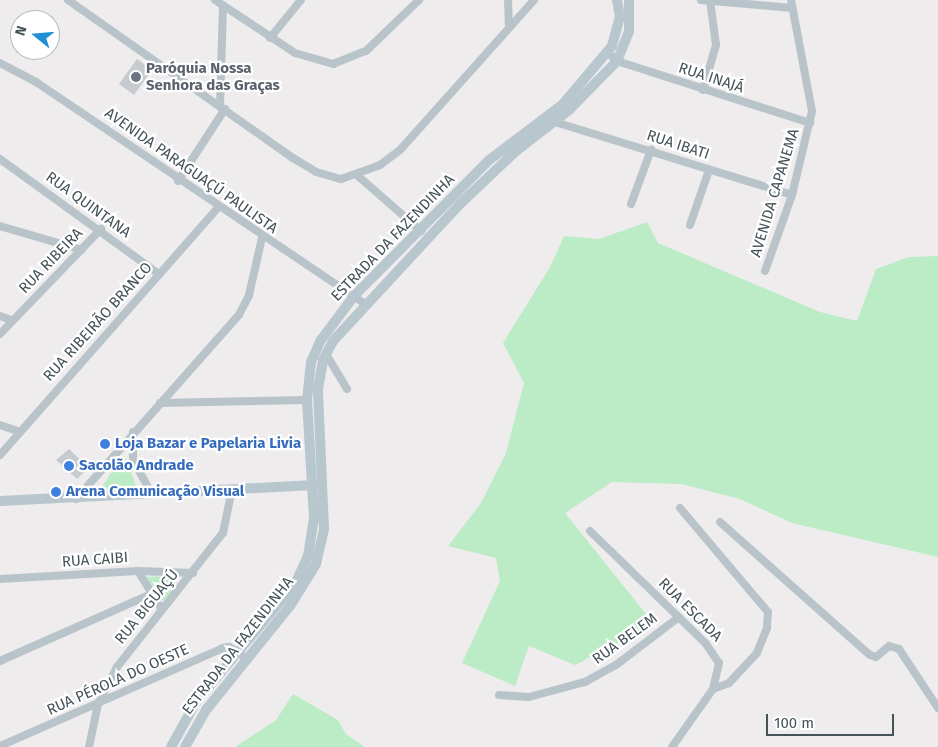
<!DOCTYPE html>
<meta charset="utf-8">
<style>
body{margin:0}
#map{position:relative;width:938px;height:747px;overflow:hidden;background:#efeced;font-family:"Fira Sans",sans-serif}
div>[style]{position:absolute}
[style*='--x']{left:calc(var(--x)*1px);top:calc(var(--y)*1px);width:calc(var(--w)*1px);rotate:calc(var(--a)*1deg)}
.green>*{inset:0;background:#bbecc6}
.building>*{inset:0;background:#c6cbcf}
.minor>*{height:8px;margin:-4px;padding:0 4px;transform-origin:4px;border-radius:4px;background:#b8c4c9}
.secondary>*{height:10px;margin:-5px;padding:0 5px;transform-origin:5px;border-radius:5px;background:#b8c6ce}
.dots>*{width:14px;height:14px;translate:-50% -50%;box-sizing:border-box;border:2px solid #fff;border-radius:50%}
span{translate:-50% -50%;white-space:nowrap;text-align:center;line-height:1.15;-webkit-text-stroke:4.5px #fff;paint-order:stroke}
.worship-label{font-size:15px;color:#5b616d;font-weight:700}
.left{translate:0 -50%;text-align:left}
.street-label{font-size:15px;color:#455359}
.shop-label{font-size:15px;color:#366cbe;font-weight:700}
.north{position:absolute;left:10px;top:10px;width:50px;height:50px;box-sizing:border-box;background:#fff;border:1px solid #b5babd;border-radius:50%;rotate:287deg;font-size:14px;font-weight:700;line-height:20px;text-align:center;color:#455359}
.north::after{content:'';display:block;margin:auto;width:18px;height:22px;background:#1f8fd6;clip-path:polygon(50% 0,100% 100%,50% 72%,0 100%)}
.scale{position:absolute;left:766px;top:714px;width:128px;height:22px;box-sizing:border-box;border:2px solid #455359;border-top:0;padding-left:6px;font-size:15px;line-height:18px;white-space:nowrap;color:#455359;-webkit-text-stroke:4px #fff;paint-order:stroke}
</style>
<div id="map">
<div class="green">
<div style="clip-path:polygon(647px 222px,658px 243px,820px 312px,857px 321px,876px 269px,909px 257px,938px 256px,938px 557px,792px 523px,740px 499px,681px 484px,612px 482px,565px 513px,654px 624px,575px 665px,529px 646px,515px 686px,462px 663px,500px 581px,496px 558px,448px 546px,481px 503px,506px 453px,524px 383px,503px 343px,550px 267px,564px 236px,599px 239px)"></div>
<div style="clip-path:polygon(124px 455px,137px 488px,99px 491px,115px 467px)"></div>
<div style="clip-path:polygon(172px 576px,177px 587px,164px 602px,146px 577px)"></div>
<div style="clip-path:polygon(293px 694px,338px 720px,346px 734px,365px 747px,235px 747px,276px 720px)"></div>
</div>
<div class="building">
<div style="clip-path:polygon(137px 59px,152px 70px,134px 95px,119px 84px)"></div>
<div style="clip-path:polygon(69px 449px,89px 468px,77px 479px,56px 460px)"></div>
</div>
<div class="minor">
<div style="--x:68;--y:0;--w:275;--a:35.1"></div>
<div style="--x:293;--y:158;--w:27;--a:31"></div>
<div style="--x:316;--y:172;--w:26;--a:16"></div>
<div style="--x:341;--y:179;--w:41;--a:-19.7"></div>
<div style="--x:380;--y:165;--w:25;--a:-37"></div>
<div style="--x:400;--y:150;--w:201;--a:-48.2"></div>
<div style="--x:215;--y:0;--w:96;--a:33.5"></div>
<div style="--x:295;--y:53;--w:40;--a:16"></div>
<div style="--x:333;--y:64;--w:35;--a:-22"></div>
<div style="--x:366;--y:51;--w:74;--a:-43.9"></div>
<div style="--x:508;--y:0;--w:28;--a:88"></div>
<div style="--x:701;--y:0;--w:91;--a:5"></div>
<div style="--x:270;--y:38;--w:49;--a:-50.8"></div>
<div style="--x:607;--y:52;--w:13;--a:42"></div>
<div style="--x:617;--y:61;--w:203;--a:17.8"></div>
<div style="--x:0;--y:63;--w:41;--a:27.8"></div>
<div style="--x:36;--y:82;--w:397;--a:34"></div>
<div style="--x:703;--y:90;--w:47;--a:-73.9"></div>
<div style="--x:716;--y:45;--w:45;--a:-97.6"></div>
<div style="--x:220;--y:106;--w:100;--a:-88.3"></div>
<div style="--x:555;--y:122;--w:248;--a:17.1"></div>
<div style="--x:0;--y:159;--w:196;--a:35.9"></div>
<div style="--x:358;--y:176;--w:84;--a:41.1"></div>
<div style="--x:178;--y:181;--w:86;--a:-56.9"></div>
<div style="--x:631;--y:204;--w:58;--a:-69.7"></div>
<div style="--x:690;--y:225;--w:58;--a:-70.9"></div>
<div style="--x:0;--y:226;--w:85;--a:16.3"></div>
<div style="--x:765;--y:271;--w:81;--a:-70.4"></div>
<div style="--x:792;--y:195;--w:86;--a:-76.6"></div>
<div style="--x:812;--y:111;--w:113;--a:-100.7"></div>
<div style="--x:0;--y:316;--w:12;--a:20"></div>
<div style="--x:0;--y:334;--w:146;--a:-46.1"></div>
<div style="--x:326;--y:354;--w:41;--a:59"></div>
<div style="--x:160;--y:403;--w:147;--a:-1.2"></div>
<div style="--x:0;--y:425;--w:21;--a:19"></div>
<div style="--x:133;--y:432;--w:28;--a:90"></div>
<div style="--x:133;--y:460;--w:37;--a:61"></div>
<div style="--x:0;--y:455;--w:329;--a:-48.6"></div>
<div style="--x:76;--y:499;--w:246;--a:-48.5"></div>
<div style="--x:239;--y:315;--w:22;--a:-63"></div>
<div style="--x:249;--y:295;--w:58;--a:-77.2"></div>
<div style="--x:680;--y:508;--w:136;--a:49.8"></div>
<div style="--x:768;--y:612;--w:16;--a:94"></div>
<div style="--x:767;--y:628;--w:27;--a:112"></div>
<div style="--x:757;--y:653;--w:41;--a:133"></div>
<div style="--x:729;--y:683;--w:17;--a:159"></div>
<div style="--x:720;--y:522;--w:200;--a:41.6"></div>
<div style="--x:870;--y:655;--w:6;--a:18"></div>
<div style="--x:876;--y:657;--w:17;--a:-40"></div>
<div style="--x:889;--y:646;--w:10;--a:17"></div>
<div style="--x:899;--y:649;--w:71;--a:56.5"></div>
<div style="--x:590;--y:531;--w:162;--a:44.2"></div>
<div style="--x:706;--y:644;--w:23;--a:56"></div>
<div style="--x:719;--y:663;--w:27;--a:103"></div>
<div style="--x:713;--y:689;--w:71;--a:125.3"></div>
<div style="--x:138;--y:571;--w:46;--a:58.4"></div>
<div style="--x:0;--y:579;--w:138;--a:-3.3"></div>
<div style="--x:138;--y:571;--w:55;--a:2.1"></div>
<div style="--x:0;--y:661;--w:165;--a:-23.9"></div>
<div style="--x:499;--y:695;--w:30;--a:4"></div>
<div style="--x:529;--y:697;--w:58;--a:-15"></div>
<div style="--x:585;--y:682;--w:35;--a:-29"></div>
<div style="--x:616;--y:665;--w:79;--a:-37.3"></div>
<div style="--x:0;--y:746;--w:244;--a:-23.7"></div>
<div style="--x:223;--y:648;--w:6;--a:-9"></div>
<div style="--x:229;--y:647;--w:15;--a:32"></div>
<div style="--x:89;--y:747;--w:44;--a:-78.2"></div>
<div style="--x:98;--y:704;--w:42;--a:-62.8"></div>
<div style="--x:117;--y:667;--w:171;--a:-51.7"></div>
<div style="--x:223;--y:533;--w:45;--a:-78.4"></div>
</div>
<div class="secondary">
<div style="--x:0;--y:501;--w:314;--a:-2.9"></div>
<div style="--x:171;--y:747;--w:51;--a:-60.9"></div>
<div style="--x:196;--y:702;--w:154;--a:-50"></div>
<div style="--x:295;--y:584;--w:31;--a:-65"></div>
<div style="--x:308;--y:556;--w:38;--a:-81"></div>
<div style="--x:314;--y:518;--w:118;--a:-93.4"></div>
<div style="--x:307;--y:400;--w:38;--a:-84"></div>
<div style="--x:311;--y:362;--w:24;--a:-66"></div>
<div style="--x:321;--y:340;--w:55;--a:-53.1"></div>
<div style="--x:354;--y:296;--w:190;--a:-45.2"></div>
<div style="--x:488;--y:161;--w:94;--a:-37.2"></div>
<div style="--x:563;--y:104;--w:76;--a:-49.8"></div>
<div style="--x:612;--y:46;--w:30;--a:-75"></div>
<div style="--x:620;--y:17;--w:17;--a:-100"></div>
<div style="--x:185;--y:747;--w:43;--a:-60.4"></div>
<div style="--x:206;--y:710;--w:134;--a:-51.1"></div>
<div style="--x:290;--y:606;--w:49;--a:-58.2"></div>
<div style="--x:316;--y:564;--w:36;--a:-77"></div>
<div style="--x:324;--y:529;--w:140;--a:-92.5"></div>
<div style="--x:318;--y:389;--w:29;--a:-80"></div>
<div style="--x:323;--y:360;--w:21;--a:-62"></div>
<div style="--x:333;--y:341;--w:188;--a:-47.2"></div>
<div style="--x:461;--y:203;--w:76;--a:-43.4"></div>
<div style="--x:516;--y:151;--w:67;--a:-37.7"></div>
<div style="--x:569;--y:110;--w:69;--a:-45.6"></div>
<div style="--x:617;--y:61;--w:31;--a:-68"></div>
<div style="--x:629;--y:32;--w:32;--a:-90"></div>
</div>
<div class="dots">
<div style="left:136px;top:77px;background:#6b7280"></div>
<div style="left:105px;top:444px;background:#3f7fe0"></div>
<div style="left:69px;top:466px;background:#3f7fe0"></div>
<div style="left:56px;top:492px;background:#3f7fe0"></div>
</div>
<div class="worship-label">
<span class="left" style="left:146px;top:77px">Paróquia Nossa<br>Senhora das Graças</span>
</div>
<div class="street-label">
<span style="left:711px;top:78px;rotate:18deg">RUA INAJÁ</span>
<span style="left:678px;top:145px;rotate:18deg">RUA IBATI</span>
<span style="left:191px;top:171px;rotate:35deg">AVENIDA PARAGUAÇÚ PAULISTA</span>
<span style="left:775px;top:193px;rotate:-73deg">AVENIDA CAPANEMA</span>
<span style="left:88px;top:205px;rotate:36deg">RUA QUINTANA</span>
<span style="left:393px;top:238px;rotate:-46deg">ESTRADA DA FAZENDINHA</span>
<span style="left:51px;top:261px;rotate:-46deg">RUA RIBEIRA</span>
<span style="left:98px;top:322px;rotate:-48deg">RUA RIBEIRÃO BRANCO</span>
<span style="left:95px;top:560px;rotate:-4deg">RUA CAIBI</span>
<span style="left:147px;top:607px;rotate:-51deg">RUA BIGUAÇÚ</span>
<span style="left:690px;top:610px;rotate:45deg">RUA ESCADA</span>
<span style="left:625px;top:639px;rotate:-36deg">RUA BELEM</span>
<span style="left:238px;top:646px;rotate:-52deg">ESTRADA DA FAZENDINHA</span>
<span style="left:118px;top:680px;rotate:-24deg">RUA PÉROLA DO OESTE</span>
</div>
<div class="shop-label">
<span class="left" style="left:115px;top:444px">Loja Bazar e Papelaria Livia</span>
<span class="left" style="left:79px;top:466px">Sacolão Andrade</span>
<span class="left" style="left:66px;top:492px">Arena Comunicação Visual</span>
</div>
<div class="north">N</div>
<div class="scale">100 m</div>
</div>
